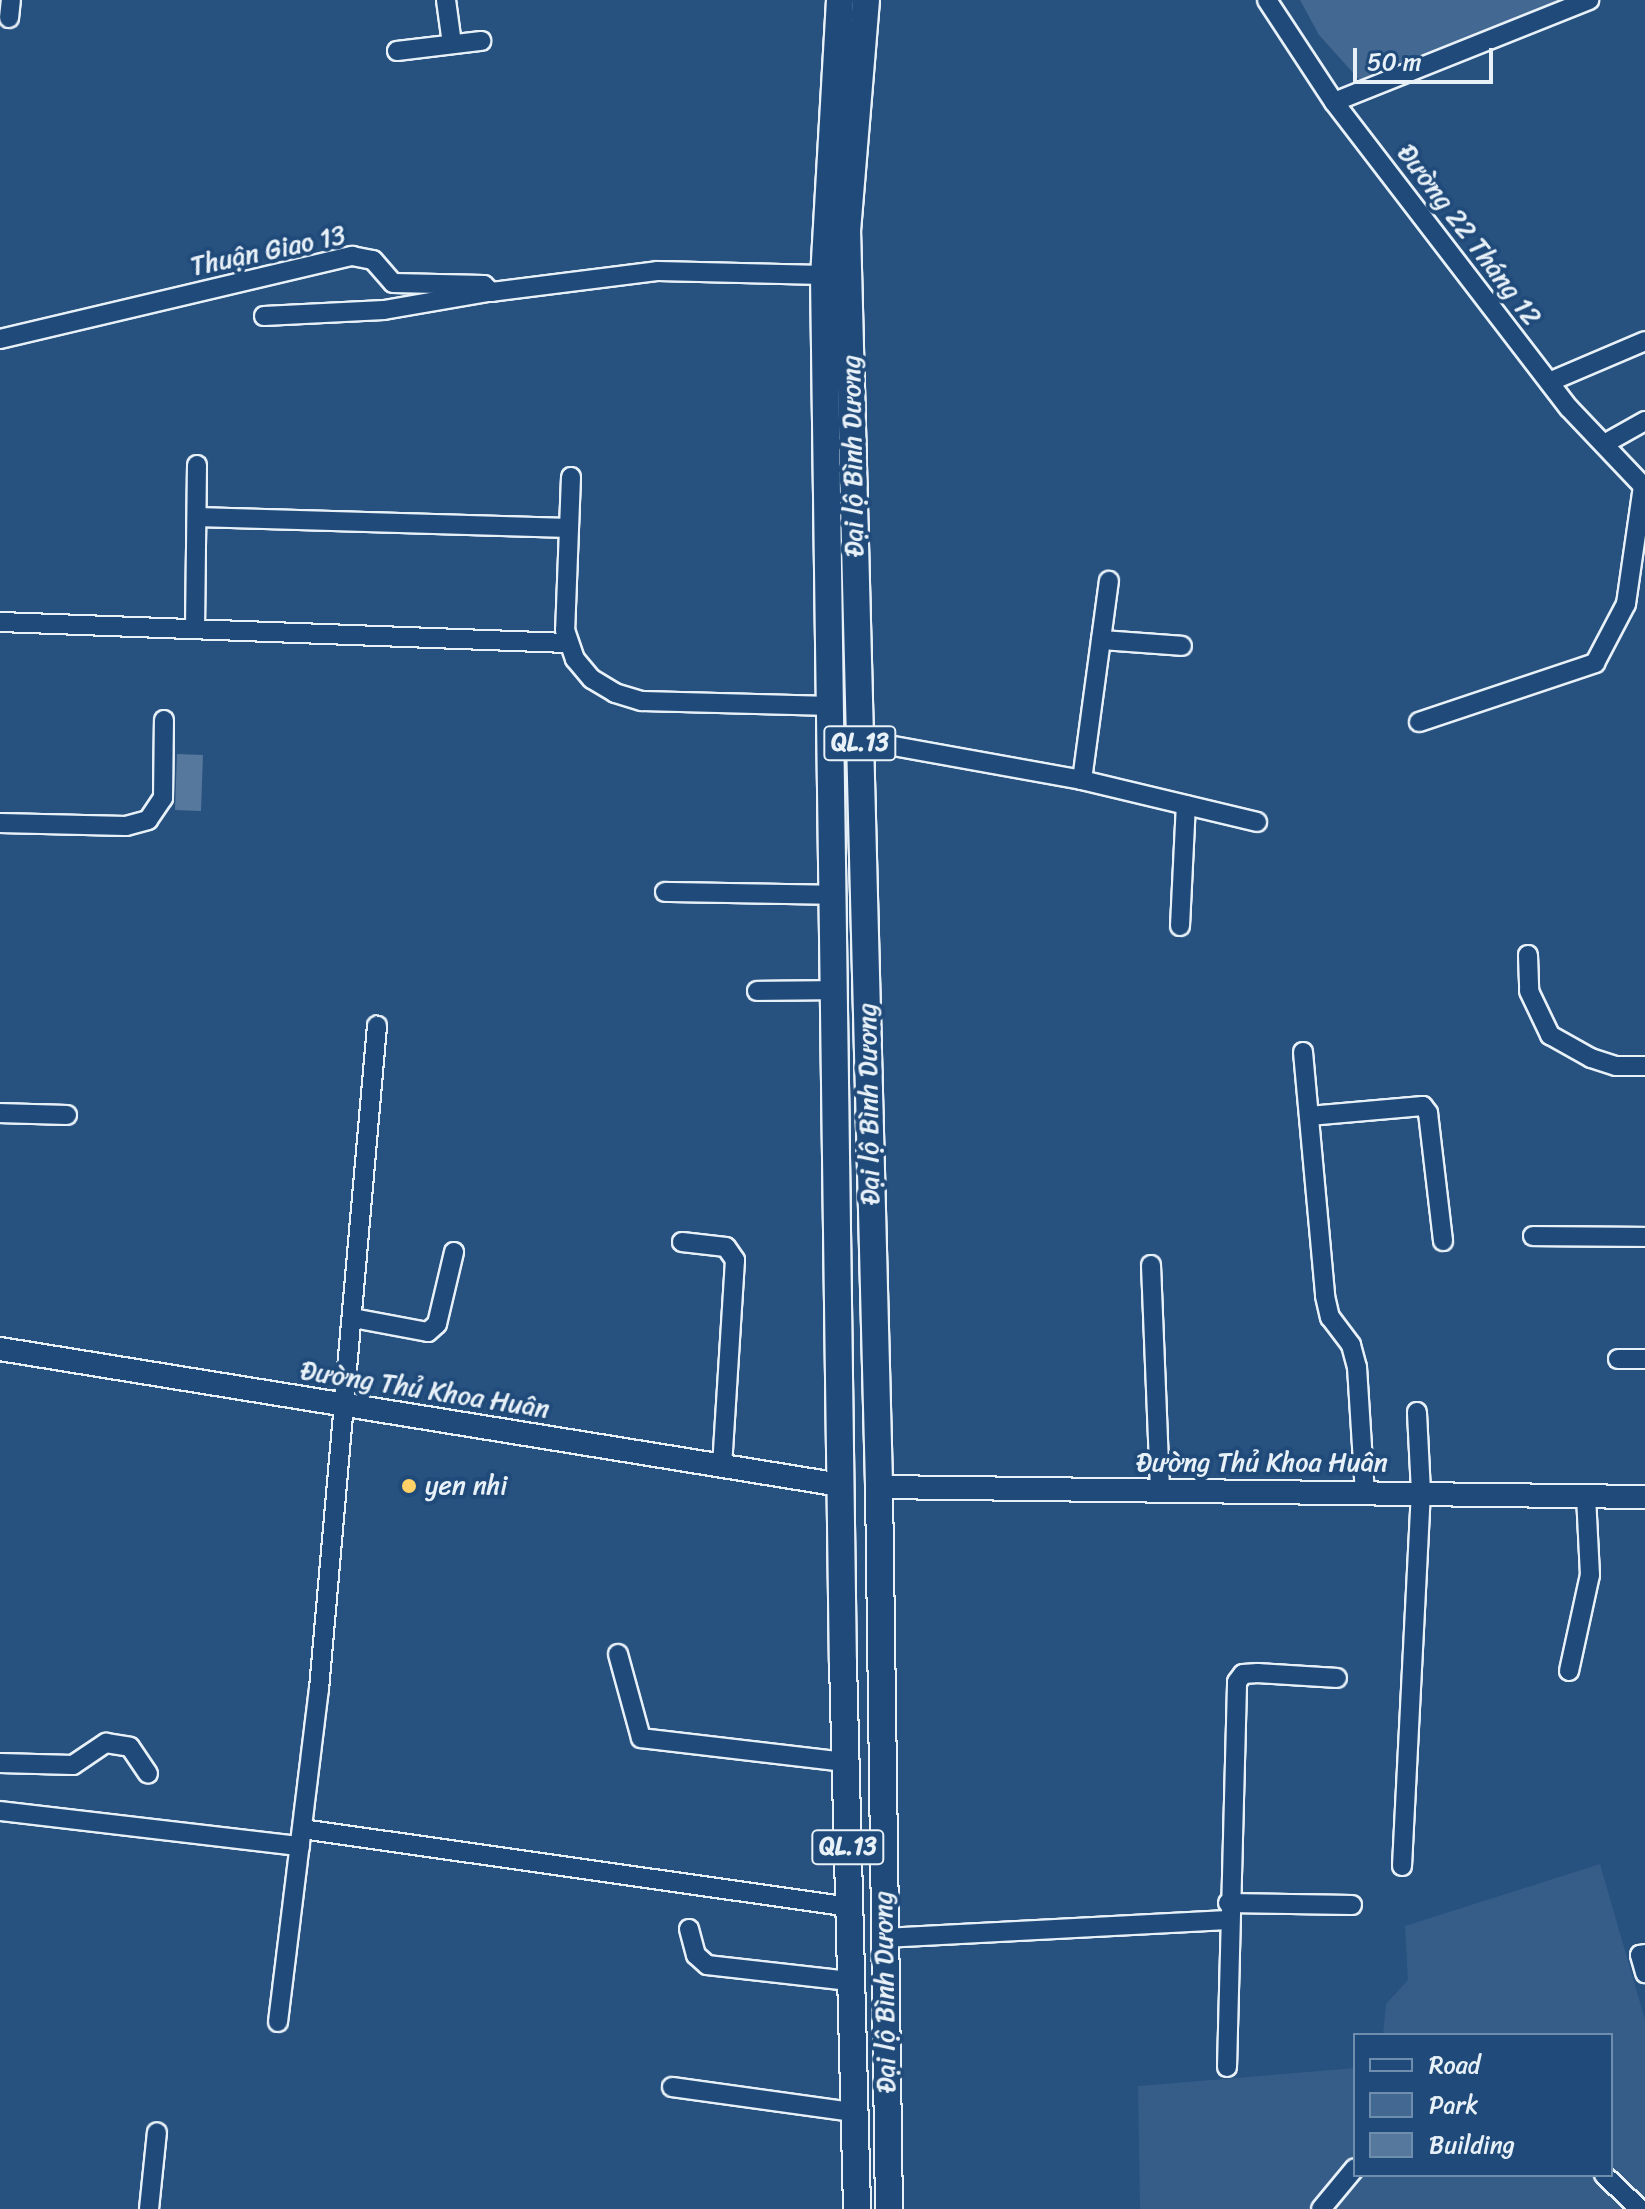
<!DOCTYPE html>
<meta charset="utf-8">
<style>
body{margin:0}
#map{position:relative;width:1645px;height:2209px;overflow:hidden;background:#27517f;font-family:Sriracha,sans-serif}
div>[style]{position:absolute}
[style*='--x']{left:calc(var(--x)*1px);top:calc(var(--y)*1px);width:calc(var(--w)*1px);rotate:calc(var(--a)*1deg)}
.built>*{inset:0;background:#355d88}
.green>*{inset:0;background:#436891}
.building>*{inset:0;background:#57789d}
.roads{filter:drop-shadow(2px 0 #e8f1f8) drop-shadow(-2px 0 #e8f1f8) drop-shadow(0 2px #e8f1f8) drop-shadow(0 -2px #e8f1f8)}
.minor>*{height:18px;margin:-9px;padding:0 9px;transform-origin:9px;border-radius:9px;background:#1f4a7a}
.major>*{height:22px;margin:-11px;padding:0 11px;transform-origin:11px;border-radius:11px;background:#1f4a7a}
.highway>*{height:26px;margin:-13px;padding:0 13px;transform-origin:13px;border-radius:13px;background:#1f4a7a}
.dots>*{width:22px;height:22px;translate:-50% -50%;box-sizing:border-box;border:4px solid #1f4a7a;border-radius:50%}
span{translate:-50% -50%;white-space:nowrap;text-align:center;line-height:1.15;-webkit-text-stroke:8px #1f4a7a;paint-order:stroke}
.shield-label span{padding:2px 6px;background:#1f4a7a;border:2px solid;border-radius:6px;-webkit-text-stroke-width:0}
.shield-label{font-size:24px;color:#e8f1f8;font-weight:700}
.street-label{font-size:26px;color:#e8f1f8}
.poi-label{font-size:26px;color:#e8f1f8}
.left{translate:0 -50%;text-align:left}
.legend{position:absolute;left:1353px;top:2033px;width:260px;height:144px;box-sizing:border-box;background:#1f4a7a;border:2px solid #6f8dac;margin:0;padding:10px 14px;list-style:none;font-size:24px;color:#e8f1f8}
.legend li{display:flex;align-items:center;gap:16px;height:40px}
.legend b{width:40px;border:2px solid #6f8dac}
.scale{position:absolute;left:1353px;top:48px;width:140px;height:36px;box-sizing:border-box;border:4px solid #e8f1f8;border-top:0;padding-left:10px;font-size:24px;line-height:28px;white-space:nowrap;color:#e8f1f8;-webkit-text-stroke:6px #1f4a7a;paint-order:stroke}
</style>
<div id="map">
<div class="built">
<div style="clip-path:polygon(1600px 1864px,1645px 2020px,1645px 2209px,1140px 2209px,1138px 2086px,1355px 2068px,1355px 2175px,1611px 2175px,1611px 2035px,1383px 2035px,1386px 2004px,1408px 1980px,1405px 1926px)"></div>
</div>
<div class="green">
<div style="clip-path:polygon(1300px 0,1581px 0,1364px 85px,1319px 35px)"></div>
</div>
<div class="building">
<div style="clip-path:polygon(177px 754px,203px 755px,201px 811px,175px 810px)"></div>
</div>
<div class="roads">
<div class="minor">
<div style="--x:446;--y:0;--w:44;--a:82.2"></div>
<div style="--x:1267;--y:0;--w:122;--a:56.7"></div>
<div style="--x:1334;--y:102;--w:386;--a:52.5"></div>
<div style="--x:1569;--y:408;--w:110;--a:46.5"></div>
<div style="--x:9;--y:18;--w:18;--a:-84"></div>
<div style="--x:397;--y:51;--w:85;--a:-6.8"></div>
<div style="--x:1334;--y:102;--w:275;--a:-21.8"></div>
<div style="--x:264;--y:316;--w:120;--a:-2.9"></div>
<div style="--x:384;--y:310;--w:106;--a:-9.8"></div>
<div style="--x:0;--y:339;--w:362;--a:-13.3"></div>
<div style="--x:352;--y:256;--w:21;--a:11"></div>
<div style="--x:373;--y:260;--w:30;--a:49"></div>
<div style="--x:393;--y:283;--w:91;--a:1.3"></div>
<div style="--x:484;--y:285;--w:10;--a:45"></div>
<div style="--x:491;--y:292;--w:167;--a:-7.2"></div>
<div style="--x:657;--y:271;--w:167;--a:1.4"></div>
<div style="--x:1549;--y:382;--w:104;--a:-23.1"></div>
<div style="--x:1604;--y:444;--w:47;--a:-29.3"></div>
<div style="--x:571;--y:477;--w:153;--a:92.2"></div>
<div style="--x:565;--y:630;--w:31;--a:71"></div>
<div style="--x:575;--y:659;--w:26;--a:50"></div>
<div style="--x:592;--y:679;--w:27;--a:31"></div>
<div style="--x:615;--y:693;--w:28;--a:17"></div>
<div style="--x:642;--y:701;--w:190;--a:1.5"></div>
<div style="--x:197;--y:517;--w:372;--a:1.7"></div>
<div style="--x:0;--y:622;--w:568;--a:2.12"></div>
<div style="--x:195;--y:629;--w:164;--a:-89.3"></div>
<div style="--x:1101;--y:640;--w:81;--a:4.2"></div>
<div style="--x:1419;--y:722;--w:186;--a:-18.5"></div>
<div style="--x:1595;--y:663;--w:67;--a:-62.3"></div>
<div style="--x:1626;--y:604;--w:119;--a:-81.8"></div>
<div style="--x:860;--y:740;--w:226;--a:10.2"></div>
<div style="--x:1082;--y:780;--w:180;--a:13.5"></div>
<div style="--x:1082;--y:780;--w:201;--a:-82.3"></div>
<div style="--x:0;--y:823;--w:126;--a:1.4"></div>
<div style="--x:126;--y:826;--w:23;--a:-15"></div>
<div style="--x:148;--y:820;--w:27;--a:-56"></div>
<div style="--x:163;--y:798;--w:78;--a:-89.3"></div>
<div style="--x:665;--y:892;--w:169;--a:1"></div>
<div style="--x:1180;--y:926;--w:121;--a:-87.2"></div>
<div style="--x:1528;--y:955;--w:36;--a:88"></div>
<div style="--x:1529;--y:991;--w:49;--a:64.5"></div>
<div style="--x:1550;--y:1035;--w:47;--a:29.3"></div>
<div style="--x:1591;--y:1058;--w:26;--a:18"></div>
<div style="--x:1616;--y:1066;--w:29;--a:0"></div>
<div style="--x:757;--y:991;--w:79;--a:-0.7"></div>
<div style="--x:1303;--y:1052;--w:245;--a:84.8"></div>
<div style="--x:1325;--y:1296;--w:22;--a:77"></div>
<div style="--x:1330;--y:1317;--w:35;--a:53"></div>
<div style="--x:1351;--y:1345;--w:23;--a:75"></div>
<div style="--x:1357;--y:1367;--w:126;--a:86.4"></div>
<div style="--x:0;--y:1113;--w:67;--a:1.7"></div>
<div style="--x:1309;--y:1116;--w:114;--a:-5"></div>
<div style="--x:1423;--y:1106;--w:9;--a:54"></div>
<div style="--x:1428;--y:1113;--w:129;--a:83.3"></div>
<div style="--x:1533;--y:1236;--w:112;--a:0.5"></div>
<div style="--x:682;--y:1242;--w:44;--a:6.5"></div>
<div style="--x:726;--y:1247;--w:16;--a:55"></div>
<div style="--x:735;--y:1260;--w:208;--a:93.6"></div>
<div style="--x:1151;--y:1265;--w:226;--a:87.7"></div>
<div style="--x:353;--y:1318;--w:76;--a:10.6"></div>
<div style="--x:428;--y:1332;--w:12;--a:-42"></div>
<div style="--x:437;--y:1324;--w:74;--a:-76.7"></div>
<div style="--x:1618;--y:1359;--w:27;--a:0"></div>
<div style="--x:618;--y:1654;--w:87;--a:74.7"></div>
<div style="--x:641;--y:1738;--w:205;--a:6.7"></div>
<div style="--x:1569;--y:1671;--w:98;--a:-77.7"></div>
<div style="--x:1590;--y:1575;--w:78;--a:-92.9"></div>
<div style="--x:0;--y:1763;--w:73;--a:1.6"></div>
<div style="--x:73;--y:1765;--w:40;--a:-34"></div>
<div style="--x:106;--y:1743;--w:24;--a:9"></div>
<div style="--x:130;--y:1747;--w:32;--a:56"></div>
<div style="--x:0;--y:1811;--w:302;--a:6.7"></div>
<div style="--x:302;--y:1829;--w:554;--a:8.1"></div>
<div style="--x:1402;--y:1866;--w:374;--a:-87.1"></div>
<div style="--x:1421;--y:1492;--w:80;--a:-92.9"></div>
<div style="--x:1228;--y:1903;--w:124;--a:0.9"></div>
<div style="--x:689;--y:1929;--w:27;--a:75"></div>
<div style="--x:696;--y:1955;--w:15;--a:42"></div>
<div style="--x:707;--y:1965;--w:143;--a:6.4"></div>
<div style="--x:884;--y:1938;--w:344;--a:-3"></div>
<div style="--x:1645;--y:1954;--w:5;--a:169"></div>
<div style="--x:1640;--y:1955;--w:19;--a:74"></div>
<div style="--x:278;--y:2022;--w:336;--a:-83"></div>
<div style="--x:319;--y:1689;--w:666;--a:-85"></div>
<div style="--x:1227;--y:2067;--w:385;--a:-88.5"></div>
<div style="--x:1237;--y:1682;--w:10;--a:-53"></div>
<div style="--x:1243;--y:1674;--w:15;--a:-4"></div>
<div style="--x:1258;--y:1673;--w:79;--a:3.6"></div>
<div style="--x:672;--y:2087;--w:183;--a:7.9"></div>
<div style="--x:1604;--y:2175;--w:50;--a:43.4"></div>
<div style="--x:149;--y:2209;--w:77;--a:-84.1"></div>
<div style="--x:1321;--y:2209;--w:53;--a:-50.3"></div>
</div>
<div class="major">
<div style="--x:0;--y:1349;--w:852;--a:9.19"></div>
<div style="--x:879;--y:1487;--w:766;--a:0.75"></div>
</div>
<div class="highway">
<div style="--x:840;--y:0;--w:275;--a:93.3"></div>
<div style="--x:824;--y:275;--w:1387;--a:89.22"></div>
<div style="--x:843;--y:1662;--w:547;--a:88.53"></div>
<div style="--x:866;--y:0;--w:230;--a:94.7"></div>
<div style="--x:847;--y:229;--w:1258;--a:88.54"></div>
<div style="--x:879;--y:1487;--w:722;--a:89.21"></div>
</div>
</div>
<div class="dots">
<div style="left:409px;top:1486px;background:#ffd166"></div>
</div>
<div class="shield-label">
<span style="left:860px;top:743px">QL.13</span>
<span style="left:848px;top:1847px">QL.13</span>
</div>
<div class="street-label">
<span style="left:1469px;top:235px;rotate:53deg">Đường 22 Tháng 12</span>
<span style="left:268px;top:251px;rotate:-12deg">Thuận Giao 13</span>
<span style="left:853px;top:456px;rotate:-91deg">Đại lộ Bình Dương</span>
<span style="left:869px;top:1104px;rotate:-91deg">Đại lộ Bình Dương</span>
<span style="left:425px;top:1390px;rotate:9deg">Đường Thủ Khoa Huân</span>
<span style="left:1262px;top:1463px">Đường Thủ Khoa Huân</span>
<span style="left:885px;top:1992px;rotate:-91deg">Đại lộ Bình Dương</span>
</div>
<div class="poi-label">
<span class="left" style="left:425px;top:1486px">yen nhi</span>
</div>
<ul class="legend">
<li><b style="height:10px;background:#1f4a7a"></b>Road</li>
<li><b style="height:22px;background:#436891"></b>Park</li>
<li><b style="height:22px;background:#57789d"></b>Building</li>
</ul>
<div class="scale">50 m</div>
</div>
